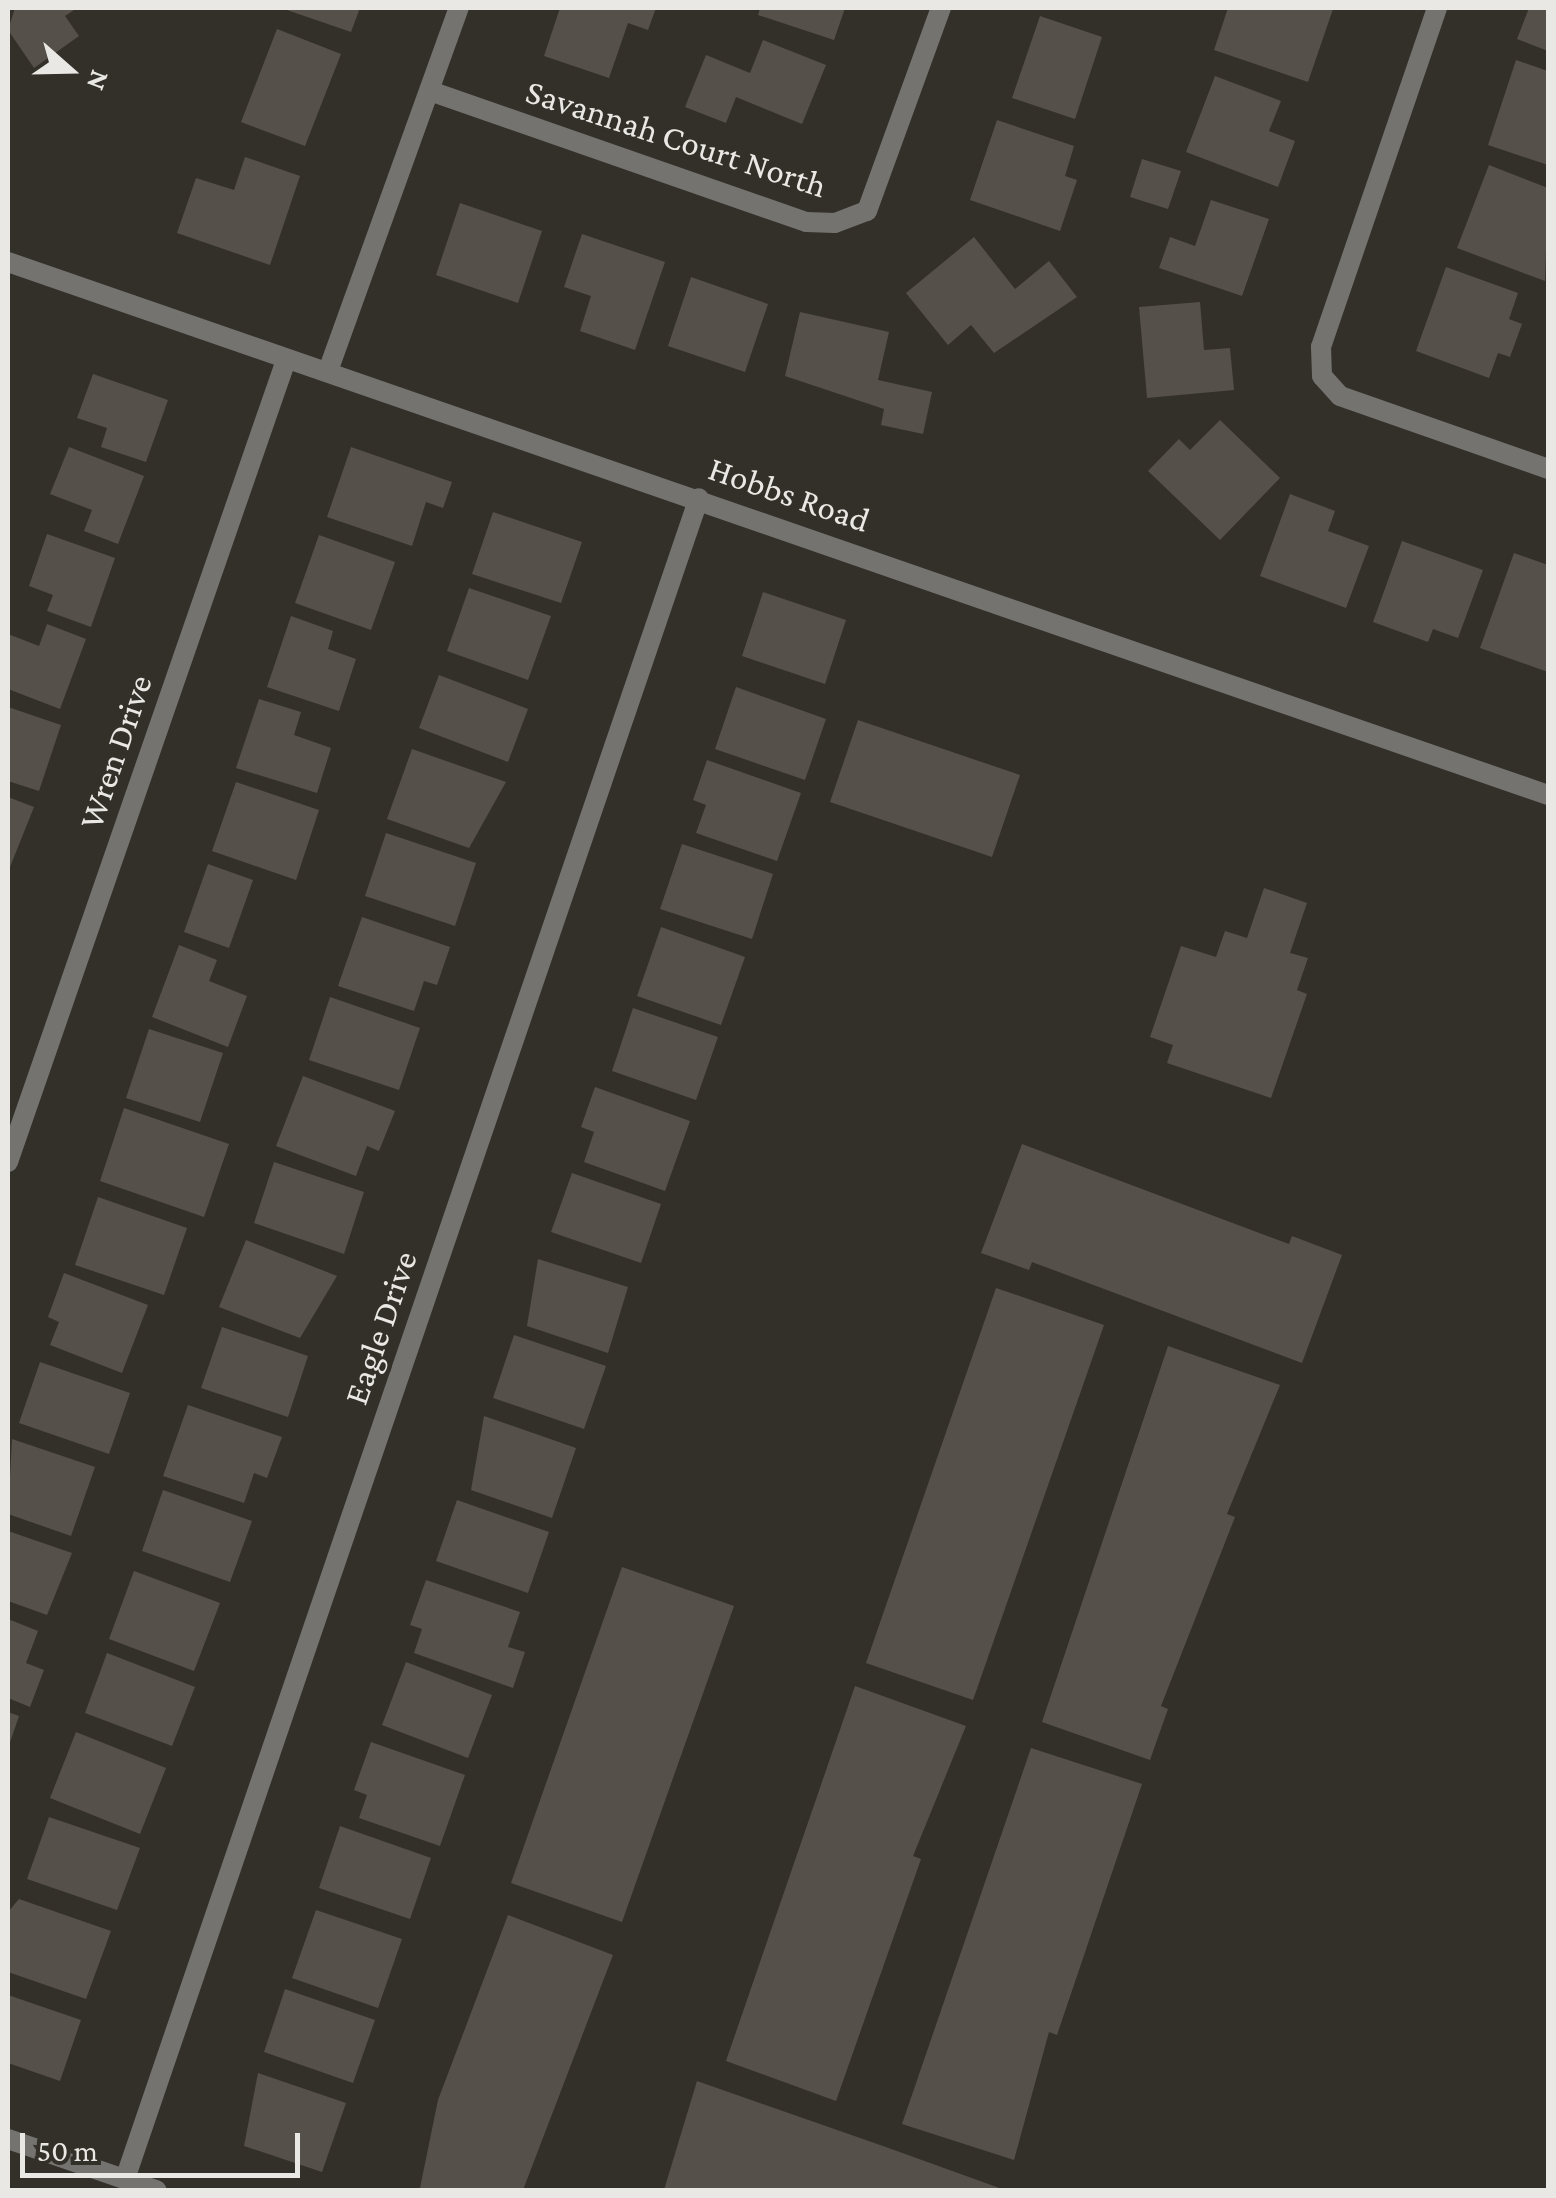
<!DOCTYPE html>
<style>
body{margin:0}
#map{position:relative;width:1556px;height:2198px;overflow:hidden;background:#333029;font-family:"Crimson Pro",serif}
div>[style]{position:absolute}
[style*='--x']{left:calc(var(--x)*1px);top:calc(var(--y)*1px);width:calc(var(--w)*1px);rotate:calc(var(--a)*1deg)}
.building>*{inset:0;background:#55514a}
.minor>*{height:20px;margin:-10px;padding:0 10px;transform-origin:10px;border-radius:10px;background:#757370}
.tertiary>*{height:20px;margin:-10px;padding:0 10px;transform-origin:10px;border-radius:10px;background:#757370}
span{translate:-50% -50%;white-space:nowrap;text-align:center;line-height:1.15;-webkit-text-stroke:9px #333029;paint-order:stroke}
.street-label{font-size:35px;color:#eae8e4}
.frame{position:absolute;inset:0;border:10px solid #eae8e4;pointer-events:none}
.north{position:absolute;left:20px;top:20px;width:100px;height:100px;-webkit-text-stroke:8px #333029;paint-order:stroke;rotate:110deg;font-size:28px;font-weight:700;line-height:40px;text-align:center;color:#eae8e4}
.north::after{content:'';display:block;margin:auto;width:35px;height:45px;background:#eae8e4;clip-path:polygon(50% 0,100% 100%,50% 72%,0 100%)}
.scale{position:absolute;left:20px;top:2133px;width:280px;height:45px;box-sizing:border-box;border:5px solid #eae8e4;border-top:0;padding-left:12px;font-size:30px;line-height:35px;white-space:nowrap;color:#eae8e4;-webkit-text-stroke:8px #333029;paint-order:stroke}
</style>
<div id="map">
<div class="building">
<div style="clip-path:polygon(15px 8px,77px 8px,65px 16px,79px 36px,34px 68px,8px 30px)"></div>
<div style="clip-path:polygon(281px 8px,360px 8px,351px 32px)"></div>
<div style="clip-path:polygon(560px 8px,656px 8px,648px 30px,628px 23px,609px 78px,544px 56px)"></div>
<div style="clip-path:polygon(760px 8px,845px 8px,834px 40px,758px 15px)"></div>
<div style="clip-path:polygon(1228px 8px,1333px 9px,1308px 82px,1214px 50px)"></div>
<div style="clip-path:polygon(1529px 8px,1548px 8px,1548px 51px,1517px 39px)"></div>
<div style="clip-path:polygon(1040px 16px,1102px 37px,1075px 119px,1012px 98px)"></div>
<div style="clip-path:polygon(277px 29px,341px 54px,305px 146px,241px 122px)"></div>
<div style="clip-path:polygon(763px 40px,826px 65px,802px 124px,736px 97px,726px 123px,685px 107px,706px 55px,750px 73px)"></div>
<div style="clip-path:polygon(1516px 60px,1548px 71px,1548px 165px,1488px 145px)"></div>
<div style="clip-path:polygon(1215px 76px,1281px 101px,1269px 131px,1295px 141px,1278px 187px,1186px 152px)"></div>
<div style="clip-path:polygon(997px 120px,1074px 146px,1065px 176px,1077px 180px,1060px 231px,970px 200px)"></div>
<div style="clip-path:polygon(245px 157px,300px 176px,270px 265px,177px 233px,196px 178px,234px 190px)"></div>
<div style="clip-path:polygon(1142px 159px,1181px 171px,1168px 209px,1130px 197px)"></div>
<div style="clip-path:polygon(1489px 165px,1548px 188px,1545px 281px,1457px 248px)"></div>
<div style="clip-path:polygon(1211px 200px,1269px 219px,1242px 296px,1159px 268px,1170px 237px,1195px 246px)"></div>
<div style="clip-path:polygon(460px 203px,542px 231px,518px 303px,436px 275px)"></div>
<div style="clip-path:polygon(582px 234px,665px 262px,635px 350px,580px 331px,591px 296px,564px 287px)"></div>
<div style="clip-path:polygon(974px 237px,1015px 289px,1049px 261px,1077px 297px,994px 353px,971px 325px,948px 345px,906px 293px)"></div>
<div style="clip-path:polygon(1446px 267px,1518px 293px,1509px 319px,1522px 324px,1510px 357px,1498px 353px,1489px 378px,1416px 351px)"></div>
<div style="clip-path:polygon(691px 277px,768px 304px,745px 372px,668px 346px)"></div>
<div style="clip-path:polygon(1200px 302px,1204px 350px,1230px 348px,1234px 390px,1147px 398px,1139px 307px)"></div>
<div style="clip-path:polygon(800px 312px,889px 332px,878px 380px,932px 392px,923px 434px,881px 425px,884px 409px,785px 376px)"></div>
<div style="clip-path:polygon(93px 374px,168px 400px,146px 462px,101px 447px,107px 428px,77px 418px)"></div>
<div style="clip-path:polygon(1220px 420px,1280px 478px,1220px 540px,1148px 471px,1179px 439px,1190px 450px)"></div>
<div style="clip-path:polygon(69px 447px,144px 476px,118px 544px,84px 531px,92px 510px,50px 494px)"></div>
<div style="clip-path:polygon(351px 447px,452px 482px,443px 508px,426px 502px,412px 546px,327px 517px)"></div>
<div style="clip-path:polygon(1290px 494px,1335px 511px,1328px 531px,1369px 546px,1346px 608px,1260px 576px)"></div>
<div style="clip-path:polygon(493px 512px,582px 542px,561px 603px,472px 574px)"></div>
<div style="clip-path:polygon(47px 534px,115px 558px,91px 627px,47px 611px,53px 595px,29px 586px)"></div>
<div style="clip-path:polygon(319px 535px,395px 562px,371px 630px,295px 603px)"></div>
<div style="clip-path:polygon(1402px 541px,1483px 570px,1458px 638px,1433px 629px,1428px 642px,1373px 622px)"></div>
<div style="clip-path:polygon(1514px 553px,1548px 565px,1548px 672px,1480px 648px)"></div>
<div style="clip-path:polygon(469px 588px,551px 616px,528px 680px,447px 651px)"></div>
<div style="clip-path:polygon(763px 592px,846px 620px,825px 684px,742px 656px)"></div>
<div style="clip-path:polygon(291px 616px,333px 631px,328px 649px,356px 659px,339px 711px,267px 687px)"></div>
<div style="clip-path:polygon(47px 624px,86px 639px,60px 709px,8px 689px,8px 634px,39px 646px)"></div>
<div style="clip-path:polygon(439px 675px,528px 709px,508px 762px,419px 728px)"></div>
<div style="clip-path:polygon(736px 687px,826px 719px,805px 780px,715px 749px)"></div>
<div style="clip-path:polygon(259px 699px,301px 712px,294px 735px,331px 748px,317px 793px,236px 768px)"></div>
<div style="clip-path:polygon(8px 707px,61px 725px,39px 791px,8px 781px)"></div>
<div style="clip-path:polygon(858px 720px,1020px 775px,992px 857px,830px 802px)"></div>
<div style="clip-path:polygon(412px 749px,506px 782px,469px 848px,387px 819px)"></div>
<div style="clip-path:polygon(707px 760px,801px 793px,777px 861px,696px 833px,706px 805px,693px 800px)"></div>
<div style="clip-path:polygon(236px 782px,319px 810px,296px 880px,212px 851px)"></div>
<div style="clip-path:polygon(8px 797px,34px 807px,8px 872px)"></div>
<div style="clip-path:polygon(386px 833px,476px 863px,455px 926px,365px 896px)"></div>
<div style="clip-path:polygon(682px 844px,773px 874px,752px 939px,660px 909px)"></div>
<div style="clip-path:polygon(208px 864px,253px 880px,229px 948px,184px 932px)"></div>
<div style="clip-path:polygon(1264px 888px,1307px 903px,1290px 953px,1308px 958px,1297px 990px,1307px 994px,1271px 1098px,1167px 1063px,1173px 1045px,1150px 1037px,1181px 946px,1216px 957px,1225px 931px,1247px 938px)"></div>
<div style="clip-path:polygon(362px 917px,450px 947px,437px 985px,424px 981px,414px 1011px,338px 986px)"></div>
<div style="clip-path:polygon(661px 927px,745px 957px,721px 1025px,637px 996px)"></div>
<div style="clip-path:polygon(179px 945px,217px 960px,209px 981px,247px 996px,228px 1047px,152px 1017px)"></div>
<div style="clip-path:polygon(330px 997px,420px 1028px,399px 1090px,309px 1060px)"></div>
<div style="clip-path:polygon(633px 1008px,718px 1037px,696px 1100px,612px 1071px)"></div>
<div style="clip-path:polygon(149px 1029px,223px 1053px,200px 1122px,126px 1098px)"></div>
<div style="clip-path:polygon(303px 1076px,395px 1111px,379px 1151px,367px 1146px,356px 1176px,276px 1146px)"></div>
<div style="clip-path:polygon(595px 1087px,690px 1121px,665px 1191px,584px 1162px,594px 1132px,581px 1127px)"></div>
<div style="clip-path:polygon(124px 1108px,229px 1144px,204px 1217px,100px 1181px)"></div>
<div style="clip-path:polygon(1022px 1144px,1289px 1244px,1292px 1236px,1342px 1255px,1302px 1363px,1032px 1262px,1029px 1270px,981px 1253px)"></div>
<div style="clip-path:polygon(274px 1162px,364px 1192px,344px 1254px,254px 1223px)"></div>
<div style="clip-path:polygon(572px 1173px,661px 1204px,641px 1263px,551px 1232px)"></div>
<div style="clip-path:polygon(98px 1197px,187px 1228px,164px 1295px,75px 1265px)"></div>
<div style="clip-path:polygon(246px 1240px,337px 1276px,300px 1338px,219px 1307px)"></div>
<div style="clip-path:polygon(538px 1259px,628px 1287px,608px 1353px,527px 1326px)"></div>
<div style="clip-path:polygon(64px 1273px,148px 1305px,122px 1373px,50px 1345px,59px 1322px,48px 1317px)"></div>
<div style="clip-path:polygon(996px 1288px,1104px 1325px,973px 1700px,866px 1663px)"></div>
<div style="clip-path:polygon(222px 1327px,308px 1356px,288px 1417px,201px 1388px)"></div>
<div style="clip-path:polygon(514px 1335px,606px 1366px,584px 1429px,493px 1398px)"></div>
<div style="clip-path:polygon(1168px 1346px,1280px 1385px,1227px 1514px,1235px 1517px,1161px 1706px,1168px 1709px,1150px 1760px,1042px 1722px)"></div>
<div style="clip-path:polygon(40px 1362px,130px 1393px,109px 1454px,19px 1423px)"></div>
<div style="clip-path:polygon(188px 1405px,282px 1437px,267px 1478px,254px 1473px,244px 1503px,163px 1476px)"></div>
<div style="clip-path:polygon(484px 1416px,576px 1448px,552px 1518px,471px 1490px)"></div>
<div style="clip-path:polygon(12px 1439px,95px 1467px,71px 1536px,8px 1514px)"></div>
<div style="clip-path:polygon(163px 1490px,252px 1521px,230px 1582px,142px 1551px)"></div>
<div style="clip-path:polygon(457px 1500px,549px 1532px,528px 1593px,436px 1561px)"></div>
<div style="clip-path:polygon(8px 1531px,72px 1553px,47px 1615px,8px 1601px)"></div>
<div style="clip-path:polygon(622px 1567px,734px 1606px,622px 1922px,511px 1883px)"></div>
<div style="clip-path:polygon(134px 1571px,220px 1603px,194px 1671px,109px 1639px)"></div>
<div style="clip-path:polygon(426px 1580px,520px 1612px,508px 1647px,525px 1652px,513px 1688px,414px 1653px,422px 1629px,410px 1625px)"></div>
<div style="clip-path:polygon(8px 1619px,38px 1631px,26px 1663px,44px 1670px,30px 1707px,8px 1698px)"></div>
<div style="clip-path:polygon(107px 1653px,195px 1687px,172px 1746px,85px 1713px)"></div>
<div style="clip-path:polygon(406px 1662px,492px 1695px,468px 1758px,382px 1725px)"></div>
<div style="clip-path:polygon(855px 1686px,966px 1726px,913px 1856px,921px 1859px,836px 2101px,726px 2061px)"></div>
<div style="clip-path:polygon(8px 1712px,19px 1716px,8px 1748px)"></div>
<div style="clip-path:polygon(76px 1732px,166px 1768px,140px 1834px,50px 1798px)"></div>
<div style="clip-path:polygon(371px 1742px,465px 1775px,440px 1846px,359px 1818px,367px 1795px,354px 1790px)"></div>
<div style="clip-path:polygon(1031px 1748px,1142px 1784px,1057px 2035px,1049px 2032px,1014px 2160px,902px 2124px)"></div>
<div style="clip-path:polygon(49px 1817px,140px 1848px,117px 1910px,27px 1879px)"></div>
<div style="clip-path:polygon(340px 1826px,431px 1858px,410px 1919px,319px 1888px)"></div>
<div style="clip-path:polygon(19px 1899px,111px 1931px,86px 1999px,8px 1972px,8px 1912px)"></div>
<div style="clip-path:polygon(316px 1910px,402px 1939px,378px 2008px,292px 1978px)"></div>
<div style="clip-path:polygon(508px 1915px,613px 1955px,523px 2190px,407px 2190px,420px 2188px,438px 2100px)"></div>
<div style="clip-path:polygon(285px 1989px,375px 2020px,353px 2083px,264px 2052px)"></div>
<div style="clip-path:polygon(8px 1995px,81px 2020px,60px 2081px,8px 2063px)"></div>
<div style="clip-path:polygon(258px 2073px,346px 2103px,322px 2172px,244px 2146px)"></div>
<div style="clip-path:polygon(697px 2081px,883px 2146px,1005px 2190px,664px 2190px)"></div>
</div>
<div class="minor">
<div style="--x:1437;--y:8;--w:358;--a:108.9"></div>
<div style="--x:1321;--y:347;--w:29;--a:88"></div>
<div style="--x:1322;--y:376;--w:27;--a:48"></div>
<div style="--x:1340;--y:396;--w:220;--a:19.3"></div>
<div style="--x:430;--y:91;--w:398;--a:19.2"></div>
<div style="--x:806;--y:222;--w:29;--a:2"></div>
<div style="--x:835;--y:223;--w:34;--a:-21"></div>
<div style="--x:867;--y:211;--w:216;--a:-70"></div>
<div style="--x:328;--y:371;--w:386;--a:-70.2"></div>
<div style="--x:8;--y:1162;--w:846;--a:-70.88"></div>
<div style="--x:8;--y:2139;--w:157;--a:19"></div>
<div style="--x:125;--y:2179;--w:1776;--a:-71.15"></div>
</div>
<div class="tertiary">
<div style="--x:8;--y:262;--w:1630;--a:19.09"></div>
</div>
<div class="street-label">
<span style="left:676px;top:139px;rotate:18deg">Savannah Court North</span>
<span style="left:789px;top:495px;rotate:19deg">Hobbs Road</span>
<span style="left:116px;top:752px;rotate:-71deg">Wren Drive</span>
<span style="left:381px;top:1328px;rotate:-71deg">Eagle Drive</span>
</div>
<div class="frame"></div>
<div class="north">N</div>
<div class="scale">50 m</div>
</div>
